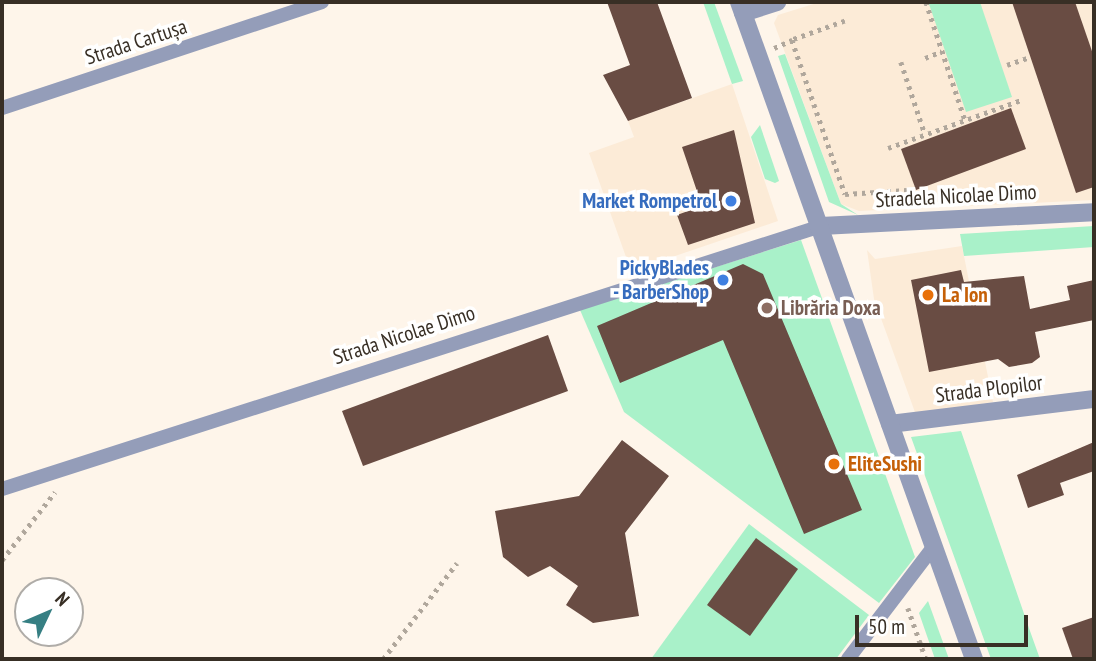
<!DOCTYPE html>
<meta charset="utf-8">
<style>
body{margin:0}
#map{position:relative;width:1096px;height:661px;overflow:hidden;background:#fef5ea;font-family:"PT Sans Narrow",sans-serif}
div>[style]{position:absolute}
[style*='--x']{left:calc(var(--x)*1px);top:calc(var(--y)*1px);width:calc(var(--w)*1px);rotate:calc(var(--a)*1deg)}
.built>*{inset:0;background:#fcebd7}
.green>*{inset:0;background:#a9f1c9}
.building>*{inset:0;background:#694c43}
.path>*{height:4.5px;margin-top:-2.25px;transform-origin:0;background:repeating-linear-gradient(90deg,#b0a79c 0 3.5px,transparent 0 8.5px)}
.service>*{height:14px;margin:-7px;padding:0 7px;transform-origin:7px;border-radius:7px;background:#949db9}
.minor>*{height:18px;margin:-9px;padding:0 9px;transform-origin:9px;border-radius:9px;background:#949db9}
.tertiary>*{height:18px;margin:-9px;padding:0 9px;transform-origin:9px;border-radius:9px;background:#949db9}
.dots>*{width:19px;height:19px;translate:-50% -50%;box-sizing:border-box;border:4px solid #fff;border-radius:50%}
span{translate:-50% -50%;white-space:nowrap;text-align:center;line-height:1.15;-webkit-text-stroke:7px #fff;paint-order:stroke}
.street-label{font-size:21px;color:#382f25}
.shop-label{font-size:21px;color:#366cbe;font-weight:700}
.right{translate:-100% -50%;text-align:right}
.food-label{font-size:21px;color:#c56008;font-weight:700}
.left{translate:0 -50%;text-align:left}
.education-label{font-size:21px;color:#785e54;font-weight:700}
.frame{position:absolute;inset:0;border:4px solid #382f25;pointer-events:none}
.north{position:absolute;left:14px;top:577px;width:70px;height:70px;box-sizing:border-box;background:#fff;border:2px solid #afaca8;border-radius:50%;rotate:46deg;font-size:19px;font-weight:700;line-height:28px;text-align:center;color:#382f25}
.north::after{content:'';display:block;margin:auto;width:24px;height:32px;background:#367f83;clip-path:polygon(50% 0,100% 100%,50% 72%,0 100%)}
.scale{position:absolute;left:855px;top:615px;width:173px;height:32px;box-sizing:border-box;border:4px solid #382f25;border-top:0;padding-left:9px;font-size:21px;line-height:24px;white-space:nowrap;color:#382f25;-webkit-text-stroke:5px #fff;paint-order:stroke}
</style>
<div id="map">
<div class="built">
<div style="clip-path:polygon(820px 2px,1094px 2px,1094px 200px,859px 211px,841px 204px,774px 23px,778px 15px)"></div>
<div style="clip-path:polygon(732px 84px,778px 221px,631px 271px,589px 153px,634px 137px,628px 121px)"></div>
<div style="clip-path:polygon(962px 246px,993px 402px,916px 415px,874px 299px,867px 250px,875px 259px)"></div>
</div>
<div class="green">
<div style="clip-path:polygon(703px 2px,714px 2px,743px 81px,732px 84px)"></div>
<div style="clip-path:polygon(980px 2px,1012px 97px,966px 112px,929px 4px)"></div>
<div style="clip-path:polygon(785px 54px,841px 204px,858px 215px,829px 202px,778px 56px)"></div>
<div style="clip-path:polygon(760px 125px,779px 181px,775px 183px,765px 179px,751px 137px)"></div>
<div style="clip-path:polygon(1094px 226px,1094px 247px,964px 256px,960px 234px)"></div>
<div style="clip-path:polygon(801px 240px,915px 557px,879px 603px,624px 412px,580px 310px)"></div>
<div style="clip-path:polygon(961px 431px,1030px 631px,1040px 659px,991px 659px,911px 437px)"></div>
<div style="clip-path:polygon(749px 524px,869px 615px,836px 659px,651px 659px)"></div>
<div style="clip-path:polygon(928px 601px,949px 659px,935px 659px,919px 613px)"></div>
</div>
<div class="building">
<div style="clip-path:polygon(607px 2px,657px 2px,692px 98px,628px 121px,603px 75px,630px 65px)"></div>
<div style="clip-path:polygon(1012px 2px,1075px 2px,1094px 57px,1094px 187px,1076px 193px)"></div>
<div style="clip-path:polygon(1011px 108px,1026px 149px,916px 190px,901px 149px)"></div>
<div style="clip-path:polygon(734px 130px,755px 223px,688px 245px,677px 215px,702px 206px,682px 147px)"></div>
<div style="clip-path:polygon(743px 264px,763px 274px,862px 510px,804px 534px,723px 340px,620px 383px,597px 326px)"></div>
<div style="clip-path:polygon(961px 270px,964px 282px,1024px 276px,1030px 309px,1070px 300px,1067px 286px,1094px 280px,1094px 320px,1035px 332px,1040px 357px,1032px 363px,1009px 367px,998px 359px,929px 372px,911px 280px)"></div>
<div style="clip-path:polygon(548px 335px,568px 391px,363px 466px,342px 411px)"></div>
<div style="clip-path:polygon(622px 440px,669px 476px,625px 533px,639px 616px,593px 623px,566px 605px,578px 586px,550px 566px,528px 577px,503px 557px,495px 511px,579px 496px)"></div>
<div style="clip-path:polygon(1094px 442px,1094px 471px,1060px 483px,1064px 495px,1028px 508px,1017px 475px)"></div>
<div style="clip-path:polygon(756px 538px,798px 569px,750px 636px,707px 605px)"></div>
<div style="clip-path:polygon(1094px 617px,1094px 659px,1073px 659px,1062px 628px)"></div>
</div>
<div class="path">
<div style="--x:926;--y:2;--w:124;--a:71.7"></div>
<div style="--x:845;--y:21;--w:56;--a:160.3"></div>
<div style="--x:792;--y:40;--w:163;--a:71"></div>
<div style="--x:845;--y:194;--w:62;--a:-3.7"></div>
<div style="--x:774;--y:48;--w:20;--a:-24"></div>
<div style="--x:925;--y:58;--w:18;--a:-22"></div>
<div style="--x:901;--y:62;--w:76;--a:71.6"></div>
<div style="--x:1007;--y:65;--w:24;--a:-19"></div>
<div style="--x:888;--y:148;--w:141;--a:-19.8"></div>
<div style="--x:2;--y:560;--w:86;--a:-52.1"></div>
<div style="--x:908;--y:608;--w:54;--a:70.6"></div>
<div style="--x:383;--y:659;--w:121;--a:-52.4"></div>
</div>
<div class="service">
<div style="--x:2;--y:108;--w:337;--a:-18.3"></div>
<div style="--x:2;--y:489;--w:860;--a:-17.8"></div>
<div style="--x:848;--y:659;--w:142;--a:-52.7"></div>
</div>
<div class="minor">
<div style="--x:743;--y:13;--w:36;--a:-18"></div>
<div style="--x:821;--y:226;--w:273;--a:-2.9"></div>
<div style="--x:890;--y:424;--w:206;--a:-7"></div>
</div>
<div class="tertiary">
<div style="--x:739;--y:2;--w:698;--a:70.32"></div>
</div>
<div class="dots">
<div style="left:731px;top:201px;background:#3f7fe0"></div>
<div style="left:723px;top:280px;background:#3f7fe0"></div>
<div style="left:928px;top:295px;background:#e8710a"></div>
<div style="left:767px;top:308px;background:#8d6e63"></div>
<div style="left:834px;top:464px;background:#e8710a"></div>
</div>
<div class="street-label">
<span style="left:136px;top:42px;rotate:-18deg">Strada Cartușa</span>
<span style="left:956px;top:196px;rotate:-3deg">Stradela Nicolae Dimo</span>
<span style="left:404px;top:335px;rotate:-18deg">Strada Nicolae Dimo</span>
<span style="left:989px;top:389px;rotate:-7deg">Strada Plopilor</span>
</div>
<div class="shop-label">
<span class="right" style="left:717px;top:201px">Market Rompetrol</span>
<span class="right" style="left:709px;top:280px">PickyBlades<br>- BarberShop</span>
</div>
<div class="food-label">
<span class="left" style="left:942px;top:295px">La Ion</span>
<span class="left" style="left:848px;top:464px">EliteSushi</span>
</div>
<div class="education-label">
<span class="left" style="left:781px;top:308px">Librăria Doxa</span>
</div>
<div class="frame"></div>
<div class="north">N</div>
<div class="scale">50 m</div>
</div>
